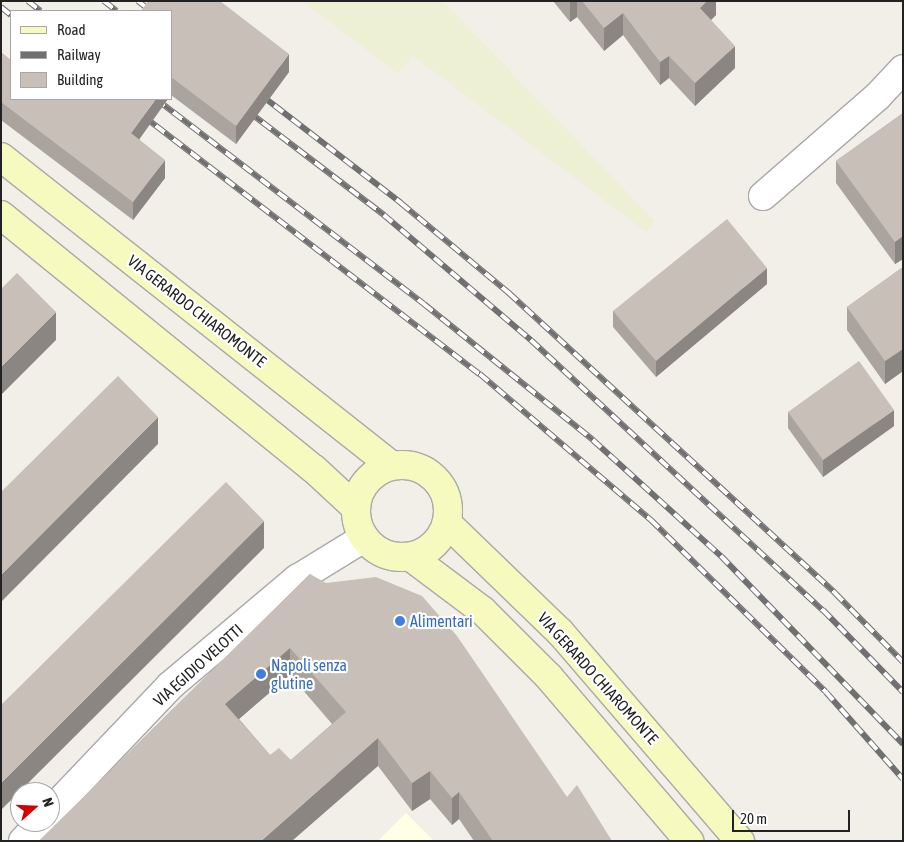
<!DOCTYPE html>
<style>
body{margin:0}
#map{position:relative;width:904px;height:842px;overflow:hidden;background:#f2efe9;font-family:"Asap Condensed",sans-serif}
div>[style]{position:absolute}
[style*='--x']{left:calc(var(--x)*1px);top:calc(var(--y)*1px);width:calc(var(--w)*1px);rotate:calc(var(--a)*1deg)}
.education>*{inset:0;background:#ffffe5}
.farmland>*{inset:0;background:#eef0d5}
.roads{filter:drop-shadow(1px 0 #a9a9a9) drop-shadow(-1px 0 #a9a9a9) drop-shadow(0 1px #a9a9a9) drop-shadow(0 -1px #a9a9a9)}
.street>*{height:28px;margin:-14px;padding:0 14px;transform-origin:14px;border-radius:14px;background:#fff}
.secondary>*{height:28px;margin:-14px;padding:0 14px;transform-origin:14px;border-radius:14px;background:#f7fabf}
.secondary>.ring{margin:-14px;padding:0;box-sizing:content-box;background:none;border:28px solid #f7fabf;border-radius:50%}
.rail>*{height:5.5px;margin-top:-2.75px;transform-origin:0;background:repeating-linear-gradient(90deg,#fff 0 11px,#707070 0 22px);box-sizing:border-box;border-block:1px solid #707070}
.wall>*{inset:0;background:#aba49e}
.shaded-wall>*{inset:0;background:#8b8681}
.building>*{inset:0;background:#c7bfb8}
.dots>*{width:14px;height:14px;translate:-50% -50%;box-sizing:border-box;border:2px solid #fff;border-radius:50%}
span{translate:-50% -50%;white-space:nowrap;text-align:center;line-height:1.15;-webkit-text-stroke:4.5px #fff;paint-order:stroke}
.street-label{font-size:16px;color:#222}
.shop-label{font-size:16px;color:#366cbe}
.left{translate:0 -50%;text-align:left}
.frame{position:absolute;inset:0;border:2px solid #222;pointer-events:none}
.legend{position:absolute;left:10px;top:10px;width:162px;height:90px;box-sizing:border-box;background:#fff;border:1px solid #a7a7a7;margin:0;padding:6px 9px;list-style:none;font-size:15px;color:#222}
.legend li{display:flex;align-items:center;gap:10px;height:25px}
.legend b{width:25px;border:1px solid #a7a7a7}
.north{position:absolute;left:10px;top:782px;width:50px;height:50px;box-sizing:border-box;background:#fff;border:1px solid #a7a7a7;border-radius:50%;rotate:70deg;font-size:14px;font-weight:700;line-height:20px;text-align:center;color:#222}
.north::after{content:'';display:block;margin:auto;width:18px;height:22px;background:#d40000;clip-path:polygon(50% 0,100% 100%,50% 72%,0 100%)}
.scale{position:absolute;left:732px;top:810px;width:118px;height:22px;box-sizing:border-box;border:2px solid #222;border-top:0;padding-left:6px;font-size:15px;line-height:18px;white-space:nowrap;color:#222;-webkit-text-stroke:4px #fff;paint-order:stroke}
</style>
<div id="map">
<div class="education">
<div style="clip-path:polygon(406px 813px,434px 841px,378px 841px)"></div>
</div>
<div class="farmland">
<div style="clip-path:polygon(302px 1px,443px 1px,655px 221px,646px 232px,413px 56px,398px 74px)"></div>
</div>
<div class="roads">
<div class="street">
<div style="--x:763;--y:196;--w:151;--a:-41"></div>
<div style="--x:877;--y:97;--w:38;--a:-47"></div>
<div style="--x:50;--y:812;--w:175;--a:-46.4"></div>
<div style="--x:171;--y:685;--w:165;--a:-40.1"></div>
<div style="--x:297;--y:579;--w:79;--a:-31.5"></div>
<div style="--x:23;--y:841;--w:26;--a:-47"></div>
</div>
<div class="secondary">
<div style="--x:1;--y:157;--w:498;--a:38.3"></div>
<div style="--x:1;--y:215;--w:403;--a:39.1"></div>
<div style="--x:314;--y:469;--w:57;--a:42.9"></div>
<div class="ring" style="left:356px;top:465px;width:64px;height:64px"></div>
<div style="--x:447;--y:523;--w:157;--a:44"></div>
<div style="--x:560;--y:632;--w:276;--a:49.3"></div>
<div style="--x:411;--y:557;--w:90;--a:36.9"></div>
<div style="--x:483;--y:611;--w:93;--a:45"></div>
<div style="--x:549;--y:677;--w:216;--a:49.5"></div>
</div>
</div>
<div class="rail">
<div style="--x:28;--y:1;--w:16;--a:38"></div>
<div style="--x:104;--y:1;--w:16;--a:38"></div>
<div style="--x:138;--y:1;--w:16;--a:38"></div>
<div style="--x:1;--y:7;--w:13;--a:39"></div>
<div style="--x:257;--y:92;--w:182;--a:37.6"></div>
<div style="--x:401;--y:203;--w:141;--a:39.8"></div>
<div style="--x:509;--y:293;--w:443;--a:42.6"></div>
<div style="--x:835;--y:593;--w:97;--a:45.4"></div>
<div style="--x:121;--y:99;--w:452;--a:37.5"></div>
<div style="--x:480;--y:374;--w:225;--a:40.5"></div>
<div style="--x:651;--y:520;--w:245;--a:44.5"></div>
<div style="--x:826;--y:692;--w:116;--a:48.5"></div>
<div style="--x:156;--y:99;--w:337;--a:37.4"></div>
<div style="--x:424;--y:304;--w:217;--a:38.8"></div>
<div style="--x:593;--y:440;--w:173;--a:42.2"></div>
<div style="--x:721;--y:556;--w:262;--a:45.9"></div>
<div style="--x:245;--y:109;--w:175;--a:37.3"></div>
<div style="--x:384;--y:215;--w:193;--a:40.4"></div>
<div style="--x:531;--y:340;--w:398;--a:42.8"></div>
<div style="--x:823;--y:610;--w:115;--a:45.7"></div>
</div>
<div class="wall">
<div style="clip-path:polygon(553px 1px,716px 1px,716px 15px,711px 20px,735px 68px,695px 106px,669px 78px,660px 85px,623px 35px,604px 51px,577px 17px,570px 22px)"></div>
<div style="clip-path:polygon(171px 11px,289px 72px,236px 144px,171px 95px)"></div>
<div style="clip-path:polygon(1px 52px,11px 99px,139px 139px,165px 178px,133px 220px,1px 120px)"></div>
<div style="clip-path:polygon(903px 113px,903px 259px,895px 264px,836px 183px,836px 161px)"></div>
<div style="clip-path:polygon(903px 267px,903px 371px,885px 384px,847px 330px,847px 307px)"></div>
<div style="clip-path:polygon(767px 284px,656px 377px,613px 327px,613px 311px)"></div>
<div style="clip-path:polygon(788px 412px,894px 426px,823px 477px,788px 428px)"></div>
<div style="clip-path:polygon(evenodd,310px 574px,567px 797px,612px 841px,474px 841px,459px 819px,452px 825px,430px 799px,412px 811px,378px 766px,39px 841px,310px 574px,290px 675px,332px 724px,291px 760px,270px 755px,239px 719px,290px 675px)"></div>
</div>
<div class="shaded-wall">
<div style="clip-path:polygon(570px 1px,577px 1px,577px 17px,570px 22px)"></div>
<div style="clip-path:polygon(707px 1px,716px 1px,716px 15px,700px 31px,700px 8px)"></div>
<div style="clip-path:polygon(623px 13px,623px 35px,604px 51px,604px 28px)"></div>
<div style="clip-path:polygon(735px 46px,735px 68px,695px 106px,695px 83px)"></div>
<div style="clip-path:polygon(289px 54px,289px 72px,236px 144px,236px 126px)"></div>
<div style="clip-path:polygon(669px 56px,669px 78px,660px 85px,660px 62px)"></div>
<div style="clip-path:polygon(156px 99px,168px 99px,131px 151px,131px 133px)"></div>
<div style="clip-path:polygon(165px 160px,165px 178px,133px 220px,133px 202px)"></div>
<div style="clip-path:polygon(903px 236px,903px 259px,895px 264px,895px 242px)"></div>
<div style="clip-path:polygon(767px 268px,767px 284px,656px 377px,656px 361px)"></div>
<div style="clip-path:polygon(56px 312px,56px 340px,1px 395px,1px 367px)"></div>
<div style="clip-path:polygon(903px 349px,903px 371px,885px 384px,885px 361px)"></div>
<div style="clip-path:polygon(894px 410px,894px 426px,823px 477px,823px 460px)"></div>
<div style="clip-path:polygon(158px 417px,158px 444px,1px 602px,1px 575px)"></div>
<div style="clip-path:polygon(264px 521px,264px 548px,1px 810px,1px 783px)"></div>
<div style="clip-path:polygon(290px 648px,290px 675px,225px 731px,225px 704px)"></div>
<div style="clip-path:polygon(378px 738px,378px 766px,292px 841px,261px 841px)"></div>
<div style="clip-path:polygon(430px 771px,430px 799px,412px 811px,412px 783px)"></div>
<div style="clip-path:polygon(459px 792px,459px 819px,452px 825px,452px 798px)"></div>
</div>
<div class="building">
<div style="clip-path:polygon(148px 1px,220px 1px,289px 54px,236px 126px,171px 77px,171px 11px,141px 11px)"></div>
<div style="clip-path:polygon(582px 1px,707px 1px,700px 8px,735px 46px,695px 83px,669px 56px,660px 62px,623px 13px,604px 28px)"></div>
<div style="clip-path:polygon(1px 52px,11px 60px,11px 99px,156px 99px,131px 133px,165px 160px,133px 202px,1px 102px)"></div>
<div style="clip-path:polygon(903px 113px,903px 236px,895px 242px,836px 161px)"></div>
<div style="clip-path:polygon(727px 219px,767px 268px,656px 361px,613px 311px)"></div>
<div style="clip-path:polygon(903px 267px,903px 349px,885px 361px,847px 307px)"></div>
<div style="clip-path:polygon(17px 273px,56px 312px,1px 367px,1px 289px)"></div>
<div style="clip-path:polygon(859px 361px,894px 410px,823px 460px,788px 412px)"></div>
<div style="clip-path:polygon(118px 376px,158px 417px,1px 575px,1px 492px)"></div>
<div style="clip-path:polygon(226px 482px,264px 521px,1px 783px,1px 705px)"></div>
<div style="clip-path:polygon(evenodd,310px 574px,326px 583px,376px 577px,422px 596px,457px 636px,567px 797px,577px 785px,612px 841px,493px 841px,459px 792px,452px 798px,430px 771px,412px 783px,378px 738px,261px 841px,39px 841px,310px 574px,290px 648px,346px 712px,291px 760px,279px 748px,270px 755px,225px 704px,290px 648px)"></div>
</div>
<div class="dots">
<div style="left:400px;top:621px;background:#3f7fe0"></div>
<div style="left:261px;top:674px;background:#3f7fe0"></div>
</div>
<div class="street-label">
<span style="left:197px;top:311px;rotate:38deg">VIA GERARDO CHIAROMONTE</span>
<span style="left:198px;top:665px;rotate:-42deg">VIA EGIDIO VELOTTI</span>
<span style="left:598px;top:678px;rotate:48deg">VIA GERARDO CHIAROMONTE</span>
</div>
<div class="shop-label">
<span class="left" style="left:410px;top:621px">Alimentari</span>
<span class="left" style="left:271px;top:674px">Napoli senza<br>glutine</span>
</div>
<div class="frame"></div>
<ul class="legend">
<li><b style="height:6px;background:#f7fabf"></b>Road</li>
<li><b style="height:6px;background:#707070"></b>Railway</li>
<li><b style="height:14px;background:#c7bfb8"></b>Building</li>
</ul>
<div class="north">N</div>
<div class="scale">20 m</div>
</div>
